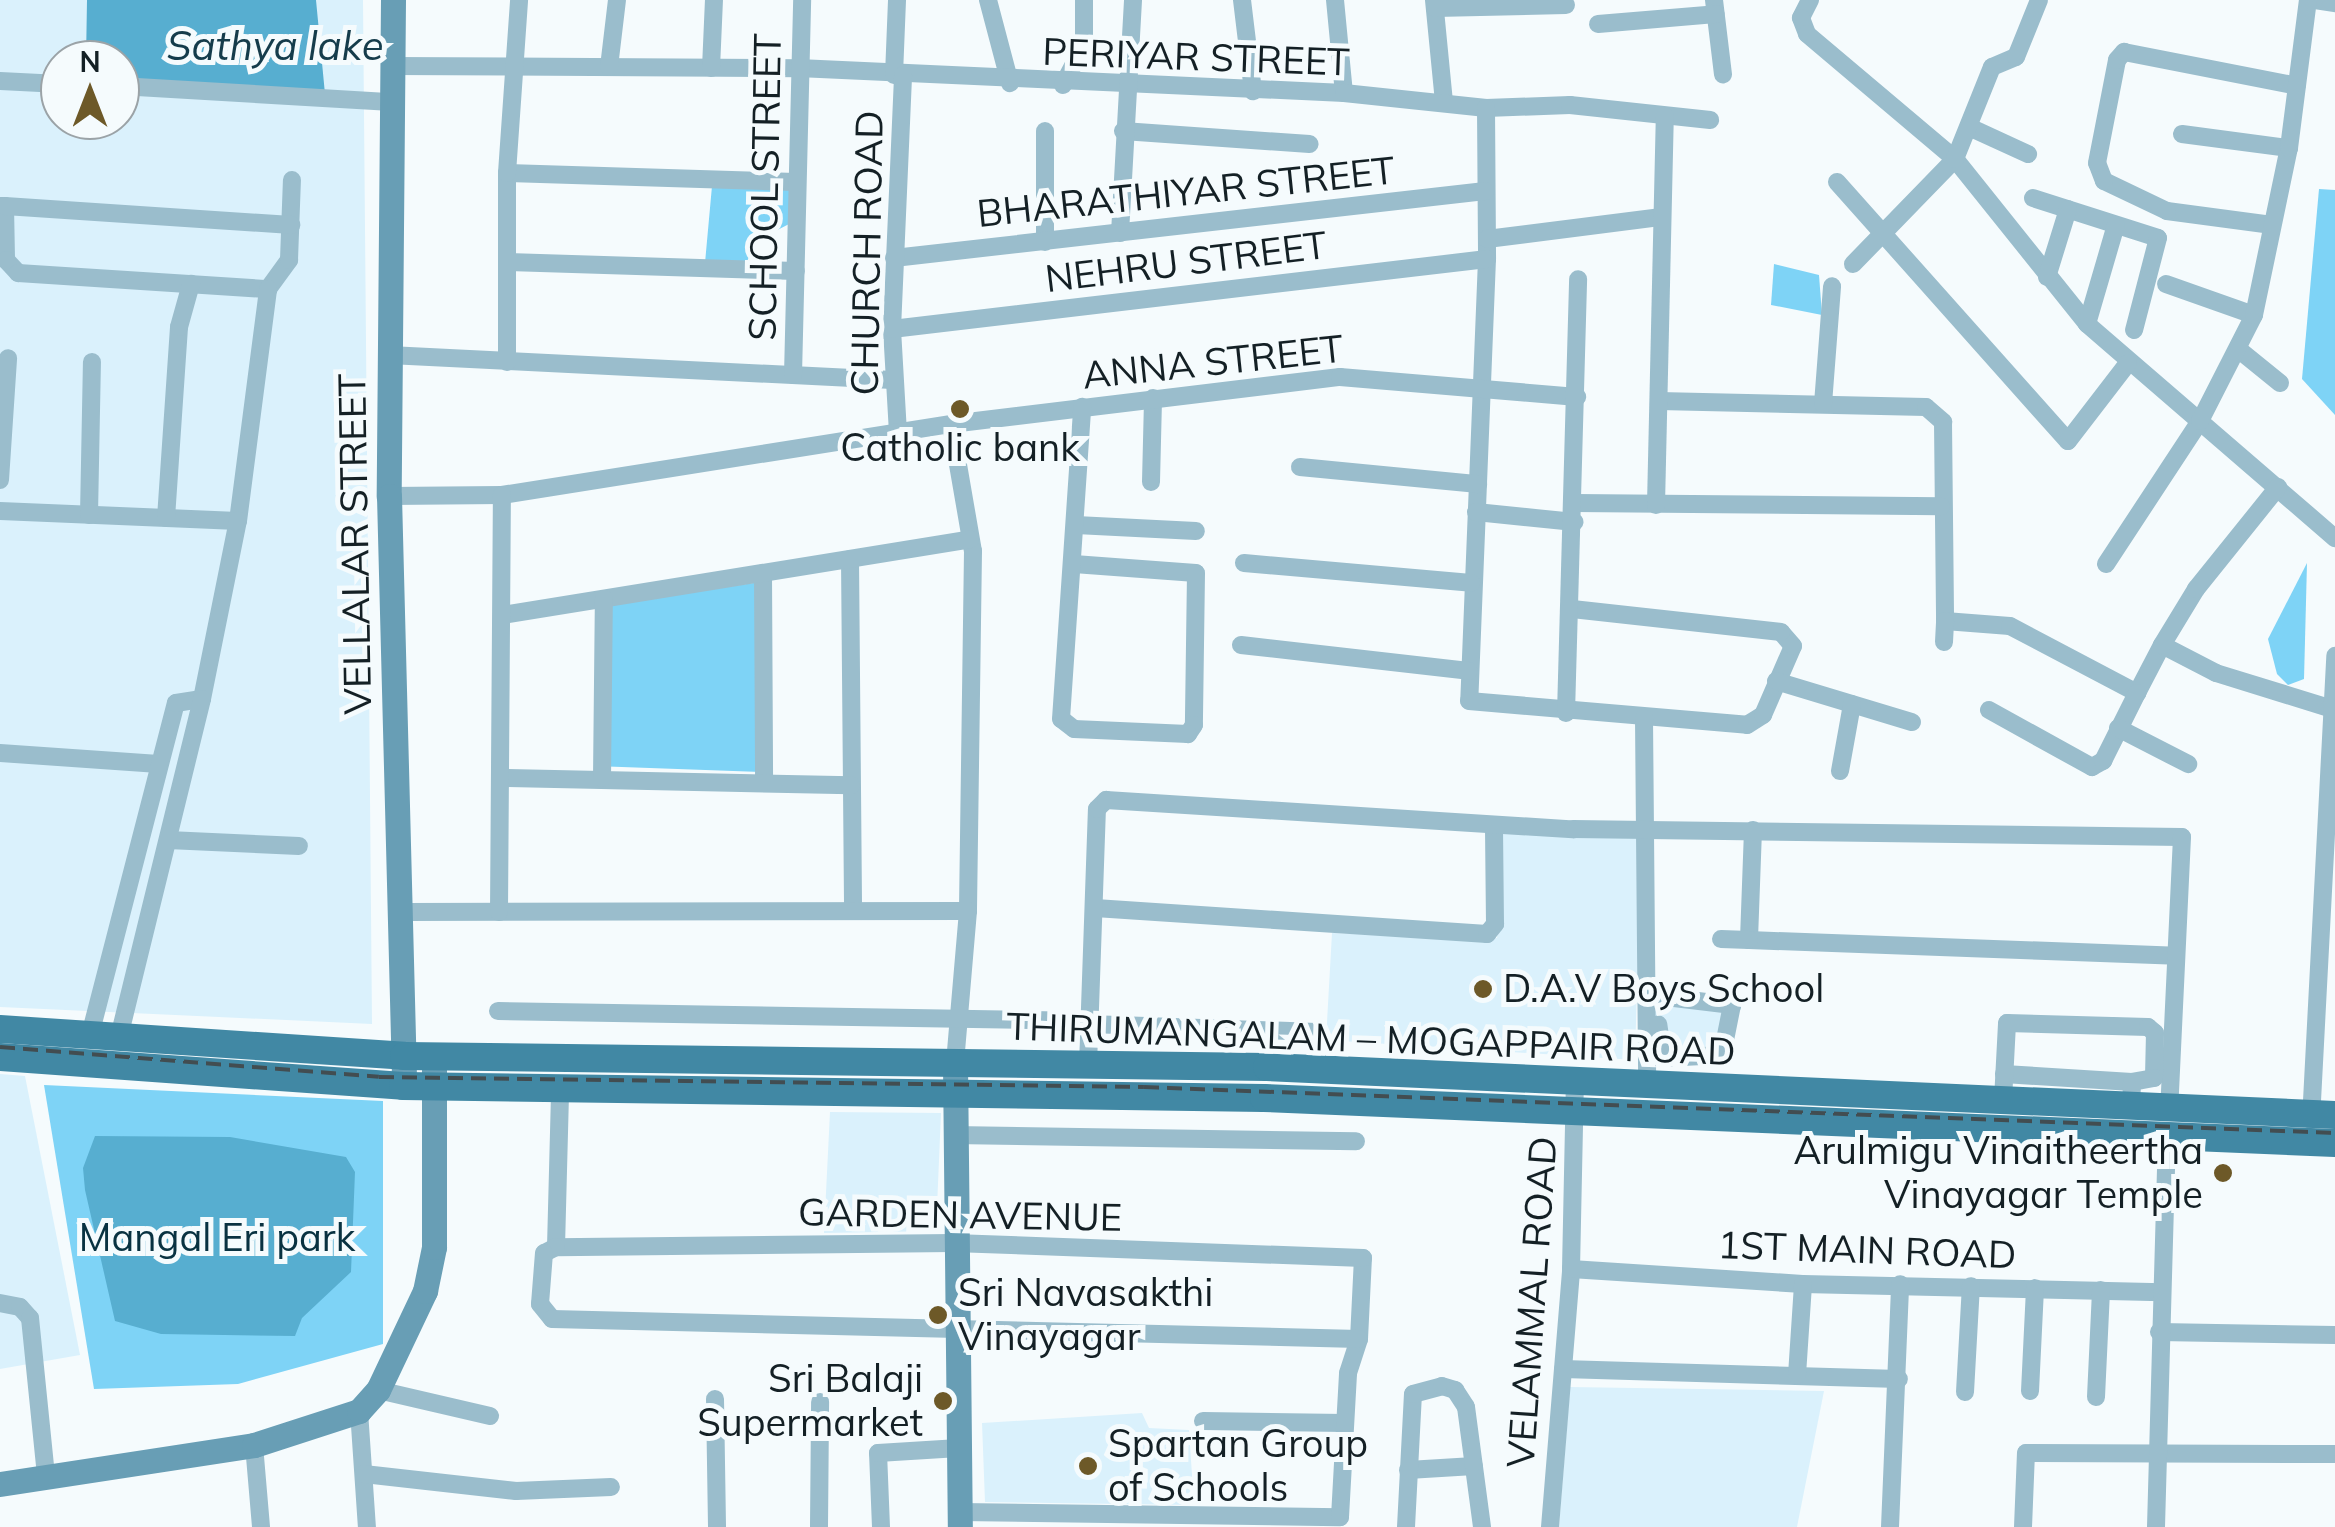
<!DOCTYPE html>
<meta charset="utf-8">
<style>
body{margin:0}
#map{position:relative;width:2335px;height:1527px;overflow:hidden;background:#f5fbfd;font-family:Mulish,sans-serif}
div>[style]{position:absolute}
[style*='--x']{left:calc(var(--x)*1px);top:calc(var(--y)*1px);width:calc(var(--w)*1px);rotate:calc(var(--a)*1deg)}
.built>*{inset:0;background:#daf1fc}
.green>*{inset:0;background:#7ed3f6}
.water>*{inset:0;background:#57aed0}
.street>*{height:18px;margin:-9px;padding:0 9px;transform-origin:9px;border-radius:9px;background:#9abdcc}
.secondary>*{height:25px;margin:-12.5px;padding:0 12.5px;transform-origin:12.5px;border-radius:12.5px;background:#689eb5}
.primary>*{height:28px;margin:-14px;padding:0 14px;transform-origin:14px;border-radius:14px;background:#4188a4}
.rail>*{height:4px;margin-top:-2px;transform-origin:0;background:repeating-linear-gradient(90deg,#424d51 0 15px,transparent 0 23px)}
.dots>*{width:28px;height:28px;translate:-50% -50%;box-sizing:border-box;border:5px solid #f5fbfd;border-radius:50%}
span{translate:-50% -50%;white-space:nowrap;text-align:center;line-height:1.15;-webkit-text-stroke:10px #f5fbfd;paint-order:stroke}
.street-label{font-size:38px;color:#142025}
.poi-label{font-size:38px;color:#142025}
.left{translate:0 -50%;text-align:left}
.right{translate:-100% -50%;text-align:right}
.park-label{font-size:38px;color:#093241}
.water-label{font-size:40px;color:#153c4b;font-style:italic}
.north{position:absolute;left:40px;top:40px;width:100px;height:100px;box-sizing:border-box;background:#f5fbfd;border:2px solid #9ba3a7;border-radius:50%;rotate:0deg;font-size:28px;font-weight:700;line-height:40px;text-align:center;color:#142025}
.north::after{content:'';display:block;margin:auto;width:35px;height:45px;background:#6d5928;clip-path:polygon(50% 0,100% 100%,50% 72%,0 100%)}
</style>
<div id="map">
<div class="built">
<div style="clip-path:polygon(evenodd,0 0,363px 0,372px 1024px,0 1007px,0 0,60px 60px,120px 60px,120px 120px,60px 120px,60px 60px)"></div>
<div style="clip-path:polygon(1503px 830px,1641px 834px,1635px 1060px,1326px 1040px,1332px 933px,1497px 938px)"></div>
<div style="clip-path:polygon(1649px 995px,1732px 1005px,1722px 1055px,1662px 1052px)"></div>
<div style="clip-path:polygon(0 1074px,25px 1076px,80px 1355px,0 1369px)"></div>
<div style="clip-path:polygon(830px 1112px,941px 1113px,936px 1231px,824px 1233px)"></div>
<div style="clip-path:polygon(1570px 1387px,1824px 1391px,1797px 1527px,1559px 1527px)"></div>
<div style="clip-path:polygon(1142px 1413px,1149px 1428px,1189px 1430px,1194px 1505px,985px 1502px,982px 1423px)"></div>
</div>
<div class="green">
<div style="clip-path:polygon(712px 186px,792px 189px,791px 223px,754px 242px,747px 262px,705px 263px)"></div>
<div style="clip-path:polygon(2319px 189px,2335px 190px,2335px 415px,2302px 379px)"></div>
<div style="clip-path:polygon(1774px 264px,1819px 275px,1822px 315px,1771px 305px)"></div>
<div style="clip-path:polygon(2307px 563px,2304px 679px,2288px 685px,2277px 674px,2268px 639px)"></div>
<div style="clip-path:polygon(760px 582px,761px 772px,594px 766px,607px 605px)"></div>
<div style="clip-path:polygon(44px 1085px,383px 1101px,383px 1344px,238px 1384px,94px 1389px)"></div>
</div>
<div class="water">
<div style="clip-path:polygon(87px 0,316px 0,325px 94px,120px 78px,120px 60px,86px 60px)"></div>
<div style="clip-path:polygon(95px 1136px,230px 1137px,346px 1157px,355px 1172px,351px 1272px,302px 1318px,295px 1336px,161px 1334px,115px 1321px,85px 1190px,83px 1168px)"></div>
</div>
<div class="street">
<div style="--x:988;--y:0;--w:86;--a:75.2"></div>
<div style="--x:1242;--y:0;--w:92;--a:83.1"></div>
<div style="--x:1335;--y:0;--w:93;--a:84.5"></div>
<div style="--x:1434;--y:0;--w:102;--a:84.4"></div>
<div style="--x:1714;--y:0;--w:75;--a:83.1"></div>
<div style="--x:1810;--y:0;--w:20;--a:117"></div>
<div style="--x:1801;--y:18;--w:17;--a:69"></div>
<div style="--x:1807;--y:34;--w:194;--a:40.2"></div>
<div style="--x:1955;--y:159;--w:211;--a:51.3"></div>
<div style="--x:2087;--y:324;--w:328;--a:40.8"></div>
<div style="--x:2315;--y:0;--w:20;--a:9"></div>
<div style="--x:1435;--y:8;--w:131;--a:-1.3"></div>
<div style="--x:1598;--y:24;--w:118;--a:-4.8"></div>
<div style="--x:392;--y:66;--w:406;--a:0.3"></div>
<div style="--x:798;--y:68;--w:547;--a:2.62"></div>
<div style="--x:1344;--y:93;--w:143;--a:6"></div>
<div style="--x:1486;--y:108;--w:84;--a:-2"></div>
<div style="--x:1570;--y:105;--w:141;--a:6.1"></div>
<div style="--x:609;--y:67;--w:67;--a:-83.2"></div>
<div style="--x:711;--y:68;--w:68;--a:-87.5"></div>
<div style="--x:894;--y:75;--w:75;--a:-87.7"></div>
<div style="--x:0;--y:81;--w:60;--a:2.9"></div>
<div style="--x:1063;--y:85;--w:45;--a:-62.3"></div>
<div style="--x:1084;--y:45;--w:45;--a:-90"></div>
<div style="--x:120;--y:86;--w:272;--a:3.4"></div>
<div style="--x:1486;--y:108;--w:151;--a:89.6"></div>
<div style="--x:1487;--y:259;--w:442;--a:92.3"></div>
<div style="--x:1469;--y:701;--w:279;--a:4.9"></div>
<div style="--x:1747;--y:725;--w:19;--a:-32"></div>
<div style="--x:1763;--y:715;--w:75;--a:-66.5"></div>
<div style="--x:1793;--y:646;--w:18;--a:-131"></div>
<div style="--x:1781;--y:632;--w:210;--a:-173.7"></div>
<div style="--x:1969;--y:127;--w:65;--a:24.6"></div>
<div style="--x:1045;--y:131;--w:111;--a:90"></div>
<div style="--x:1123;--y:131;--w:187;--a:4"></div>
<div style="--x:2182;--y:134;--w:108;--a:7.5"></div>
<div style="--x:507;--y:173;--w:289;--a:1.8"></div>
<div style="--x:1837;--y:182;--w:347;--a:48.3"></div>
<div style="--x:2068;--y:441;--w:98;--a:-52.4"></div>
<div style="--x:2033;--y:198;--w:131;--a:17.7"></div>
<div style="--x:2158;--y:238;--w:95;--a:104.6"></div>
<div style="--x:0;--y:206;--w:5;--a:0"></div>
<div style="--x:5;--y:206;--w:54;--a:88.9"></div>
<div style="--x:6;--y:260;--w:18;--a:47"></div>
<div style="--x:18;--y:273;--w:251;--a:3.7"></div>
<div style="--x:268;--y:289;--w:36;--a:-54"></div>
<div style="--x:289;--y:260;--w:80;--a:-87.9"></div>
<div style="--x:5;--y:206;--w:287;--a:3.8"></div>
<div style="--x:2272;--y:225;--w:106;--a:-172.4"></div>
<div style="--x:2167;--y:211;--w:70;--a:-154.5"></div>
<div style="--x:2104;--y:181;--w:19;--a:-111"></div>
<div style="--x:2097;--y:163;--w:105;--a:-79"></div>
<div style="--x:2117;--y:60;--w:11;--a:-49"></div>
<div style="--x:2124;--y:52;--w:176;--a:11.1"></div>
<div style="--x:1120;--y:233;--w:233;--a:-86.8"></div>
<div style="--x:1487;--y:239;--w:174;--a:-7.2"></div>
<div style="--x:894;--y:258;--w:595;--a:-6.47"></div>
<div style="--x:508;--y:262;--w:288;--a:1.8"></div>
<div style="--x:1853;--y:264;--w:146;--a:-45.8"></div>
<div style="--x:1955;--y:159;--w:99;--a:-68.1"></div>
<div style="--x:1992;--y:67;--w:26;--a:-23"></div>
<div style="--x:2016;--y:57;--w:61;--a:-68"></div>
<div style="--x:2047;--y:277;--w:71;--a:-72.8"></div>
<div style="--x:2166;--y:284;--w:93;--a:19.4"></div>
<div style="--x:2087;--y:324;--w:103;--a:-73.7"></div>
<div style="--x:892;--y:329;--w:599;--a:-6.71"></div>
<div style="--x:2238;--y:349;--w:54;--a:39"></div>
<div style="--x:389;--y:355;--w:504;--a:2.85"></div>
<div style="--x:507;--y:362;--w:189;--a:-90"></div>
<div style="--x:507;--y:173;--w:173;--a:-86"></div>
<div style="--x:793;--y:375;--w:375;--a:-88.6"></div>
<div style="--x:1659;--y:401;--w:267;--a:1.3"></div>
<div style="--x:1926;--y:407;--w:23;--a:41"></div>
<div style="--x:1943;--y:422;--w:199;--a:89.4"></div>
<div style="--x:1945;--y:621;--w:65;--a:4.4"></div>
<div style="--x:2010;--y:626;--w:144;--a:27.8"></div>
<div style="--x:2137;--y:693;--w:54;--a:-62.5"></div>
<div style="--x:2162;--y:645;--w:61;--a:27.4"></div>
<div style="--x:2216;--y:673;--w:118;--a:17.2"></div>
<div style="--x:1823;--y:404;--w:118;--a:-85.6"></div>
<div style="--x:951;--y:424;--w:129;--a:80.2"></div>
<div style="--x:973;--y:551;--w:360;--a:90.8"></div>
<div style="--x:968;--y:911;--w:154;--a:94.9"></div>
<div style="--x:898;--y:433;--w:104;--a:-93.3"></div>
<div style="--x:892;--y:329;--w:254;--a:-87.5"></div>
<div style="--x:1300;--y:467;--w:179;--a:5.5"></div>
<div style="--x:0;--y:480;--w:122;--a:-86.2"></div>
<div style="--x:1151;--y:482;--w:84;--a:-88.6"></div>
<div style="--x:389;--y:496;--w:113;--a:-0.5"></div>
<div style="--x:502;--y:495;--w:455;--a:-9"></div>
<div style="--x:951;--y:424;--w:392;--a:-6.9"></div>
<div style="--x:1340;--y:377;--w:238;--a:4.8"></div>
<div style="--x:1574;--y:503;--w:367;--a:0.5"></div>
<div style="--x:1656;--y:505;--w:389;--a:-88.7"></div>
<div style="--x:0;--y:511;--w:238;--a:2.4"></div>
<div style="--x:238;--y:521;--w:234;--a:-82.6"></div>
<div style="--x:1476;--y:512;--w:99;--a:5.8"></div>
<div style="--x:89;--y:515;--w:153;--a:-88.9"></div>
<div style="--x:166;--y:518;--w:191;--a:-86.1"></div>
<div style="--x:179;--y:327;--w:45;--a:-74.4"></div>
<div style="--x:1076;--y:525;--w:120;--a:2.9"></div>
<div style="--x:850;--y:559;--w:352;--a:89.5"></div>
<div style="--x:1244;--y:563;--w:228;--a:5"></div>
<div style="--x:1074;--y:564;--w:122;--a:4.2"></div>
<div style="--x:1196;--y:573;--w:152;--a:90.8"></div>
<div style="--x:1194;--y:725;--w:11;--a:124"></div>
<div style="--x:1188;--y:734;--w:114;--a:-177.5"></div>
<div style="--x:1074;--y:729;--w:16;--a:-142"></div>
<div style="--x:1061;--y:719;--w:313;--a:-86.1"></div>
<div style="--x:2106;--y:564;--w:171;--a:-56.7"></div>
<div style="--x:2200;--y:421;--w:119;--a:-63"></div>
<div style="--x:2254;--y:315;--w:171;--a:-78.2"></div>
<div style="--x:2289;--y:148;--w:149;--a:-82.7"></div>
<div style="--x:763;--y:573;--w:208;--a:89.7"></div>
<div style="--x:503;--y:615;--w:473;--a:-9.2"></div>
<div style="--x:1944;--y:642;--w:21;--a:-87"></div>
<div style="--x:1241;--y:645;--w:229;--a:6.5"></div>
<div style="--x:2162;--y:645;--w:66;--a:-58.7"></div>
<div style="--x:2196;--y:589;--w:131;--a:-51.2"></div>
<div style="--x:1776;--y:681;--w:142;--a:16.8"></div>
<div style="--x:1989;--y:710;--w:118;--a:29"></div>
<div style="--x:2092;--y:767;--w:13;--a:-29"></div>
<div style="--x:2103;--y:761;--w:76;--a:-63.4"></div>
<div style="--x:1566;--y:713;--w:434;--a:-88.4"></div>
<div style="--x:1644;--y:718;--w:366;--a:89.5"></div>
<div style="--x:2118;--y:728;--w:79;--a:27.2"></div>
<div style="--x:0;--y:753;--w:159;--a:4"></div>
<div style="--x:1840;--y:771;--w:68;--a:-79.8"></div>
<div style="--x:504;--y:778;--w:347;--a:1.2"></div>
<div style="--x:602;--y:778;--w:179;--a:-89.4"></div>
<div style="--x:1753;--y:830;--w:110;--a:92.1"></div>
<div style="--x:1749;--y:940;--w:427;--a:2.1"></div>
<div style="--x:168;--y:840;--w:131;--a:2.6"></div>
<div style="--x:1095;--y:908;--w:393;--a:3.8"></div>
<div style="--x:1487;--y:934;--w:13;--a:-51"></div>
<div style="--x:1495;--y:924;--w:99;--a:-90.6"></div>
<div style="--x:403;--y:912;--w:565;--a:-0.1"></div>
<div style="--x:499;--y:912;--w:417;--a:-89.6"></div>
<div style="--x:1721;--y:939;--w:28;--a:2"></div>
<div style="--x:1649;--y:995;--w:84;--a:6.9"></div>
<div style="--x:1732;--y:1005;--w:51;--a:101.3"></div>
<div style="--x:1722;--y:1055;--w:59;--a:177.1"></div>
<div style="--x:1663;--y:1058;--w:34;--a:-98"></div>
<div style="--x:498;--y:1011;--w:591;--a:0.97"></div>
<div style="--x:1089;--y:1024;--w:228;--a:2"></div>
<div style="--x:90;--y:1035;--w:343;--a:-75.5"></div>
<div style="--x:176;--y:703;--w:26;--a:-9"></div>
<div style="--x:202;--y:699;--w:182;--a:-78.6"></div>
<div style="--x:119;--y:1037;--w:348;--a:-76.2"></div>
<div style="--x:1088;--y:1065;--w:256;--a:-88"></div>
<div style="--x:1097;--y:809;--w:13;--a:-45"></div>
<div style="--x:1106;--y:800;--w:468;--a:3.6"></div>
<div style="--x:1573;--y:829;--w:609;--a:0.75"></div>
<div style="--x:2182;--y:837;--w:271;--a:92.7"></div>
<div style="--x:2004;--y:1074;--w:128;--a:3.6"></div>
<div style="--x:2003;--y:1100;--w:77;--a:-87"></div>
<div style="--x:2007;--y:1023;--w:141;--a:1.6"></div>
<div style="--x:2148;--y:1027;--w:9;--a:41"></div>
<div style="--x:2155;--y:1033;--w:45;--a:91.3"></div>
<div style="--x:2154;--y:1078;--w:22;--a:170"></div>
<div style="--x:2132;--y:1082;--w:24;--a:92"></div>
<div style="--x:2311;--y:1120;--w:465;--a:-87"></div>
<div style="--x:953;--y:1135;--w:403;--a:0.9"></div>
<div style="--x:556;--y:1247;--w:158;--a:-88.5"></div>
<div style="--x:1571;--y:1269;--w:232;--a:3.7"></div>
<div style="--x:1803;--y:1284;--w:359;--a:1.3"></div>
<div style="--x:0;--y:1303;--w:20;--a:11"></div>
<div style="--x:20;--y:1307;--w:15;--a:48"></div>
<div style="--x:30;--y:1318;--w:158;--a:84.2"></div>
<div style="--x:2159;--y:1332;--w:176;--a:1"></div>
<div style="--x:1563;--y:1369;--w:336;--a:1.7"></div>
<div style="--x:1797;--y:1375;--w:91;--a:-86.2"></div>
<div style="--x:378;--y:1390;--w:115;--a:13.1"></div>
<div style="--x:2030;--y:1391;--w:103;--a:-87.2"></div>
<div style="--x:1965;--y:1392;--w:106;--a:-86.8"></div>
<div style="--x:2096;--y:1397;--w:107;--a:-87.3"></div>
<div style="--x:715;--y:1399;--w:128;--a:89.1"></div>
<div style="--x:359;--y:1411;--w:116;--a:86.1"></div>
<div style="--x:1203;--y:1421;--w:142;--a:0.8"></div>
<div style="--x:254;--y:1445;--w:82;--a:85.1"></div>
<div style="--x:1408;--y:1470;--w:66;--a:-3.5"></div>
<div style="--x:364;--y:1474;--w:153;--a:6.4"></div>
<div style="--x:516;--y:1491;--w:95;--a:-2.4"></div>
<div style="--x:960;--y:1512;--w:380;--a:0.8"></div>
<div style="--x:1340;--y:1517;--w:144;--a:-86.8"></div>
<div style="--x:1348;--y:1373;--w:36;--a:-72"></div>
<div style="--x:1359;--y:1339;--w:81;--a:-87.2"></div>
<div style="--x:1363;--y:1258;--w:410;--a:-177.9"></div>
<div style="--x:953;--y:1243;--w:397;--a:179.4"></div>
<div style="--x:556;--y:1247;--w:13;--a:153"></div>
<div style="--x:544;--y:1253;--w:51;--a:94.5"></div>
<div style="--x:540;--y:1304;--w:19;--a:51"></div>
<div style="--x:552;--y:1319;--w:807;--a:1.42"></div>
<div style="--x:819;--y:1527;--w:125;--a:-89.5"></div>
<div style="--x:881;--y:1527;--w:74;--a:-92.3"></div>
<div style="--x:878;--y:1453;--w:81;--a:-3.5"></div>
<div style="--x:1406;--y:1527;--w:133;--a:-87"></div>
<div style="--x:1413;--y:1394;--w:30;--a:-15"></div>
<div style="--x:1442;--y:1386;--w:14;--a:17"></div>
<div style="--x:1455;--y:1390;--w:20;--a:57"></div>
<div style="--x:1466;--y:1407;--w:121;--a:82.4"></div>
<div style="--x:1550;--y:1527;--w:259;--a:-85.3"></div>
<div style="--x:1571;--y:1269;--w:188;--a:-88.8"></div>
<div style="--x:1890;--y:1527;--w:243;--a:-87.6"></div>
<div style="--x:2023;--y:1527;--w:74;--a:-87.7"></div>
<div style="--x:2026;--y:1453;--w:309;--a:0.2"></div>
<div style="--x:2156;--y:1527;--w:393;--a:-88.4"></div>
</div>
<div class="secondary">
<div style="--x:393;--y:0;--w:496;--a:90.5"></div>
<div style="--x:389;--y:496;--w:579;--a:88.52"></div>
<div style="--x:955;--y:1064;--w:463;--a:89.4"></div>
<div style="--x:0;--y:1484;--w:257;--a:-8.7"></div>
<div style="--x:254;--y:1445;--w:110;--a:-17.9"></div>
<div style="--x:359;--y:1411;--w:28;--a:-48"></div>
<div style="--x:378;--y:1390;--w:110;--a:-64.6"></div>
<div style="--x:425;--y:1291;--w:45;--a:-78.4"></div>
<div style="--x:434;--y:1247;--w:191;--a:-90"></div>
</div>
<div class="primary">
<div style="--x:0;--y:1029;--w:405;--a:3.8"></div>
<div style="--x:404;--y:1056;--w:863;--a:0.73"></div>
<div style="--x:1267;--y:1067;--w:1069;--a:2.57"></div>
<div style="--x:0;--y:1057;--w:404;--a:4.1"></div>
<div style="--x:403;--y:1086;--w:861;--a:0.8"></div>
<div style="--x:1264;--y:1098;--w:1072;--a:2.41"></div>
</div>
<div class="rail">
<div style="--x:0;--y:1047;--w:380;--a:4.5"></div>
<div style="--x:379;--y:1077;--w:765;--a:0.75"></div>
<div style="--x:1144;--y:1087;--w:1192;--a:2.21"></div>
</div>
<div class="dots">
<div style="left:960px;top:409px;background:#6d5928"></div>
<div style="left:1483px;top:989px;background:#6d5928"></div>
<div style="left:2223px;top:1173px;background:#6d5928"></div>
<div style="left:938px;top:1315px;background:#6d5928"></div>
<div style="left:943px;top:1401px;background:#6d5928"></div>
<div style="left:1088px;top:1466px;background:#6d5928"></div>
</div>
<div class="street-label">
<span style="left:1196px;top:57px;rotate:2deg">PERIYAR STREET</span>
<span style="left:765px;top:187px;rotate:-89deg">SCHOOL STREET</span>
<span style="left:1186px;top:192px;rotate:-6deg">BHARATHIYAR STREET</span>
<span style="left:867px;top:253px;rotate:-89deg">CHURCH ROAD</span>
<span style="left:1186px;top:262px;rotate:-7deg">NEHRU STREET</span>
<span style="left:1213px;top:362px;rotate:-6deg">ANNA STREET</span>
<span style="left:355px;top:544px;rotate:-91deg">VELLALAR STREET</span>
<span style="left:1371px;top:1039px;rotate:2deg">THIRUMANGALAM – MOGAPPAIR ROAD</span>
<span style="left:960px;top:1215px;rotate:1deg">GARDEN AVENUE</span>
<span style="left:1867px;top:1250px;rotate:2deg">1ST MAIN ROAD</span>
<span style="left:1532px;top:1302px;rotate:-86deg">VELAMMAL ROAD</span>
</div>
<div class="poi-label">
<span style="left:960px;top:448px">Catholic bank</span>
<span class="left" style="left:1503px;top:989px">D.A.V Boys School</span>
<span class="right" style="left:2203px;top:1173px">Arulmigu Vinaitheertha<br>Vinayagar Temple</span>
<span class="left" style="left:958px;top:1315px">Sri Navasakthi<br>Vinayagar</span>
<span class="right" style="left:923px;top:1401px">Sri Balaji<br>Supermarket</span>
<span class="left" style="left:1108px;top:1466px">Spartan Group<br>of Schools</span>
</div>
<div class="park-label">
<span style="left:217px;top:1238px">Mangal Eri park</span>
</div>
<div class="water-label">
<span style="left:275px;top:45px">Sathya lake</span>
</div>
<div class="north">N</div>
</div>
